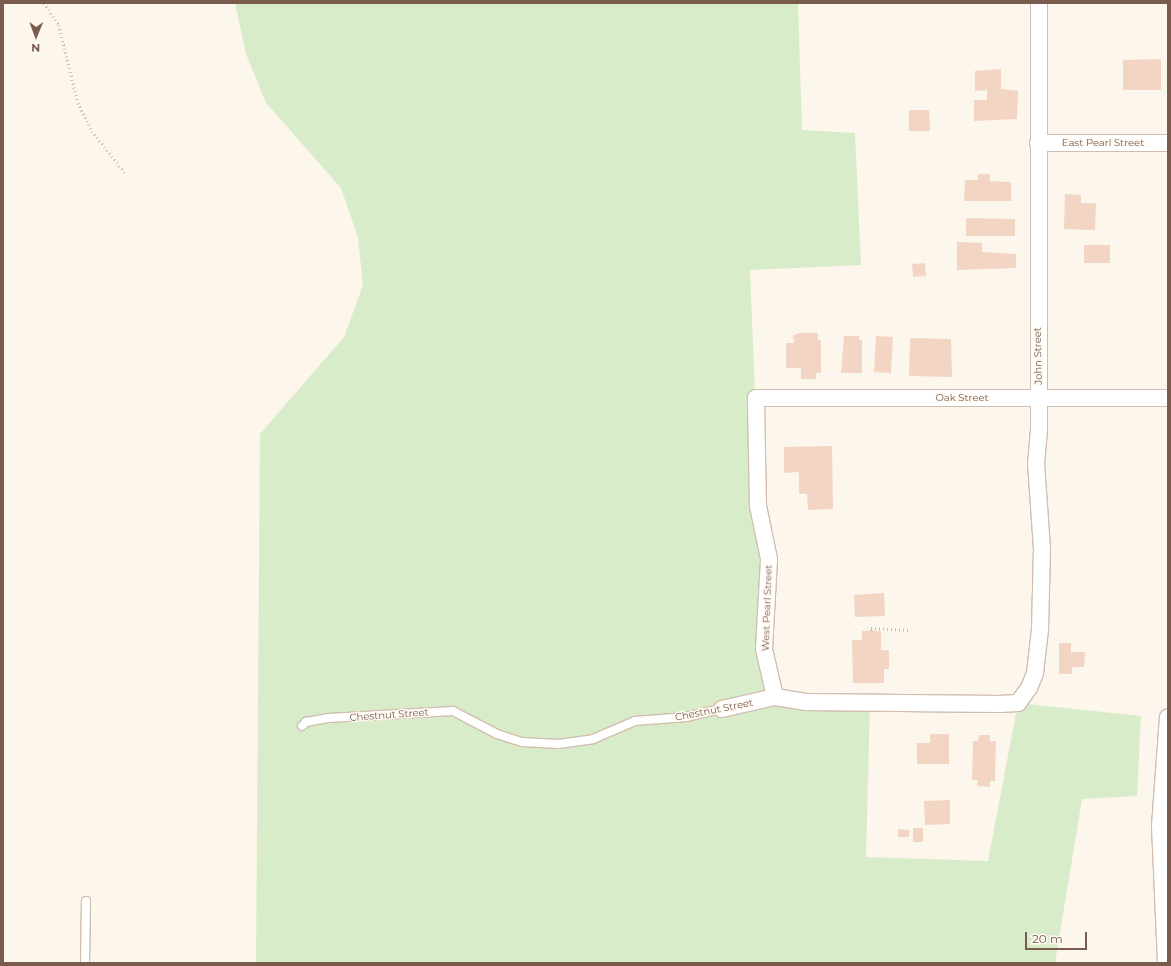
<!DOCTYPE html>
<style>
body{margin:0}
#map{position:relative;width:1171px;height:966px;overflow:hidden;background:#fdf6ec;font-family:Montserrat,sans-serif}
div>[style]{position:absolute}
[style*='--x']{left:calc(var(--x)*1px);top:calc(var(--y)*1px);width:calc(var(--w)*1px);rotate:calc(var(--a)*1deg)}
.green>*{inset:0;background:#d8ecc9}
.building>*{inset:0;background:#f3d5c3}
.path>*{height:2.5px;margin-top:-1.25px;transform-origin:0;background:repeating-linear-gradient(90deg,#d9b8a5 0 1px,transparent 0 4px)}
.roads{filter:drop-shadow(1px 0 #d1beb0) drop-shadow(-1px 0 #d1beb0) drop-shadow(0 1px #d1beb0) drop-shadow(0 -1px #d1beb0)}
.lane>*{height:8px;margin:-4px;padding:0 4px;transform-origin:4px;border-radius:4px;background:#fff}
.street>*{height:16px;margin:-8px;padding:0 8px;transform-origin:8px;border-radius:8px;background:#fff}
span{translate:-50% -50%;white-space:nowrap;text-align:center;line-height:1.15;-webkit-text-stroke:3px #fffaf3;paint-order:stroke}
.street-label{font-size:10px;color:#7a5c4d}
.frame{position:absolute;inset:0;border:4px solid #7a5c4d;pointer-events:none}
.north{position:absolute;left:16px;top:16px;width:40px;height:40px;-webkit-text-stroke:3px #fffaf3;paint-order:stroke;rotate:181deg;font-size:11px;font-weight:700;line-height:16px;text-align:center;color:#7a5c4d}
.north::after{content:'';display:block;margin:auto;width:14px;height:18px;background:#7a5c4d;clip-path:polygon(50% 0,100% 100%,50% 72%,0 100%)}
.scale{position:absolute;left:1025px;top:932px;width:62px;height:18px;box-sizing:border-box;border:2px solid #7a5c4d;border-top:0;padding-left:5px;font-size:12px;line-height:14px;white-space:nowrap;color:#7a5c4d;-webkit-text-stroke:3px #fffaf3;paint-order:stroke}
</style>
<div id="map">
<div class="green">
<div style="clip-path:polygon(235px 3px,798px 3px,802px 130px,855px 133px,861px 265px,750px 270px,764px 623px,775px 697px,870px 703px,866px 857px,988px 861px,1018px 703px,1141px 716px,1137px 796px,1082px 799px,1055px 963px,256px 963px,260px 434px,344px 337px,363px 285px,358px 238px,341px 188px,266px 103px,246px 54px)"></div>
</div>
<div class="building">
<div style="clip-path:polygon(1161px 59px,1161px 90px,1123px 90px,1123px 60px)"></div>
<div style="clip-path:polygon(1001px 69px,1001px 89px,1018px 91px,1017px 119px,974px 121px,974px 100px,987px 100px,987px 90px,975px 91px,975px 71px)"></div>
<div style="clip-path:polygon(909px 110px,929px 110px,930px 131px,909px 131px)"></div>
<div style="clip-path:polygon(978px 174px,990px 174px,990px 181px,1011px 182px,1011px 201px,964px 201px,965px 180px,978px 180px)"></div>
<div style="clip-path:polygon(1065px 194px,1081px 195px,1081px 203px,1096px 203px,1095px 230px,1064px 229px)"></div>
<div style="clip-path:polygon(966px 218px,1015px 219px,1015px 236px,966px 236px)"></div>
<div style="clip-path:polygon(957px 242px,982px 243px,982px 252px,1016px 254px,1016px 268px,957px 270px)"></div>
<div style="clip-path:polygon(1084px 245px,1110px 245px,1110px 263px,1084px 263px)"></div>
<div style="clip-path:polygon(925px 263px,926px 276px,913px 277px,912px 264px)"></div>
<div style="clip-path:polygon(800px 333px,818px 333px,818px 340px,821px 340px,821px 373px,816px 373px,816px 379px,801px 379px,801px 368px,786px 368px,786px 343px,794px 343px,793px 335px)"></div>
<div style="clip-path:polygon(844px 336px,859px 336px,859px 340px,862px 340px,862px 373px,841px 373px)"></div>
<div style="clip-path:polygon(876px 336px,893px 337px,891px 373px,874px 372px)"></div>
<div style="clip-path:polygon(910px 338px,951px 339px,952px 377px,909px 376px)"></div>
<div style="clip-path:polygon(832px 446px,833px 509px,808px 510px,807px 494px,799px 494px,799px 472px,784px 473px,784px 447px)"></div>
<div style="clip-path:polygon(884px 593px,885px 616px,855px 617px,854px 595px)"></div>
<div style="clip-path:polygon(862px 631px,881px 631px,881px 650px,889px 650px,889px 669px,884px 669px,884px 683px,853px 683px,852px 640px,862px 640px)"></div>
<div style="clip-path:polygon(1059px 643px,1071px 643px,1071px 652px,1085px 652px,1084px 667px,1072px 667px,1072px 674px,1059px 674px)"></div>
<div style="clip-path:polygon(930px 734px,949px 734px,949px 764px,917px 764px,917px 743px,930px 743px)"></div>
<div style="clip-path:polygon(979px 735px,990px 735px,990px 741px,996px 741px,995px 781px,990px 781px,990px 787px,977px 786px,978px 780px,972px 780px,973px 741px,978px 741px)"></div>
<div style="clip-path:polygon(950px 800px,950px 824px,925px 825px,924px 801px)"></div>
<div style="clip-path:polygon(913px 828px,923px 828px,923px 842px,913px 842px)"></div>
<div style="clip-path:polygon(898px 829px,909px 830px,909px 837px,898px 837px)"></div>
</div>
<div class="path">
<div style="--x:44;--y:3;--w:27;--a:56"></div>
<div style="--x:59;--y:25;--w:80;--a:76.3"></div>
<div style="--x:78;--y:103;--w:31;--a:63"></div>
<div style="--x:92;--y:131;--w:53;--a:51.8"></div>
<div style="--x:871;--y:631;--w:3;--a:-90"></div>
<div style="--x:871;--y:628;--w:38;--a:3"></div>
</div>
<div class="roads">
<div class="lane">
<div style="--x:302;--y:726;--w:6;--a:-45"></div>
<div style="--x:306;--y:722;--w:22;--a:-10"></div>
<div style="--x:328;--y:718;--w:125;--a:-3.2"></div>
<div style="--x:453;--y:711;--w:50;--a:27.6"></div>
<div style="--x:497;--y:734;--w:26;--a:18"></div>
<div style="--x:522;--y:742;--w:37;--a:3"></div>
<div style="--x:559;--y:744;--w:34;--a:-8"></div>
<div style="--x:593;--y:739;--w:46;--a:-23.2"></div>
<div style="--x:635;--y:721;--w:51;--a:-4.5"></div>
<div style="--x:686;--y:717;--w:37;--a:-13"></div>
<div style="--x:85;--y:963;--w:62;--a:-89.1"></div>
</div>
<div class="street">
<div style="--x:1038;--y:143;--w:130;--a:0"></div>
<div style="--x:775;--y:697;--w:49;--a:-102.9"></div>
<div style="--x:764;--y:649;--w:90;--a:-86.8"></div>
<div style="--x:769;--y:559;--w:54;--a:-101.7"></div>
<div style="--x:758;--y:506;--w:108;--a:-91.1"></div>
<div style="--x:756;--y:398;--w:412;--a:0"></div>
<div style="--x:722;--y:709;--w:54;--a:-12.8"></div>
<div style="--x:775;--y:697;--w:31;--a:9"></div>
<div style="--x:806;--y:702;--w:193;--a:0.6"></div>
<div style="--x:999;--y:704;--w:19;--a:-3"></div>
<div style="--x:1018;--y:703;--w:19;--a:-54"></div>
<div style="--x:1029;--y:688;--w:16;--a:-68"></div>
<div style="--x:1035;--y:673;--w:43;--a:-83.4"></div>
<div style="--x:1040;--y:630;--w:81;--a:-88.6"></div>
<div style="--x:1042;--y:549;--w:85;--a:-94"></div>
<div style="--x:1036;--y:464;--w:36;--a:-85"></div>
<div style="--x:1039;--y:428;--w:425;--a:-90"></div>
<div style="--x:1166;--y:963;--w:137;--a:-92.5"></div>
<div style="--x:1160;--y:826;--w:109;--a:-85.8"></div>
</div>
</div>
<div class="street-label">
<span style="left:1103px;top:143px">East Pearl Street</span>
<span style="left:1038px;top:356px;rotate:-91deg">John Street</span>
<span style="left:962px;top:398px">Oak Street</span>
<span style="left:767px;top:608px;rotate:-88deg">West Pearl Street</span>
<span style="left:714px;top:710px;rotate:-11deg">Chestnut Street</span>
<span style="left:389px;top:715px;rotate:-4deg">Chestnut Street</span>
</div>
<div class="frame"></div>
<div class="north">N</div>
<div class="scale">20 m</div>
</div>
